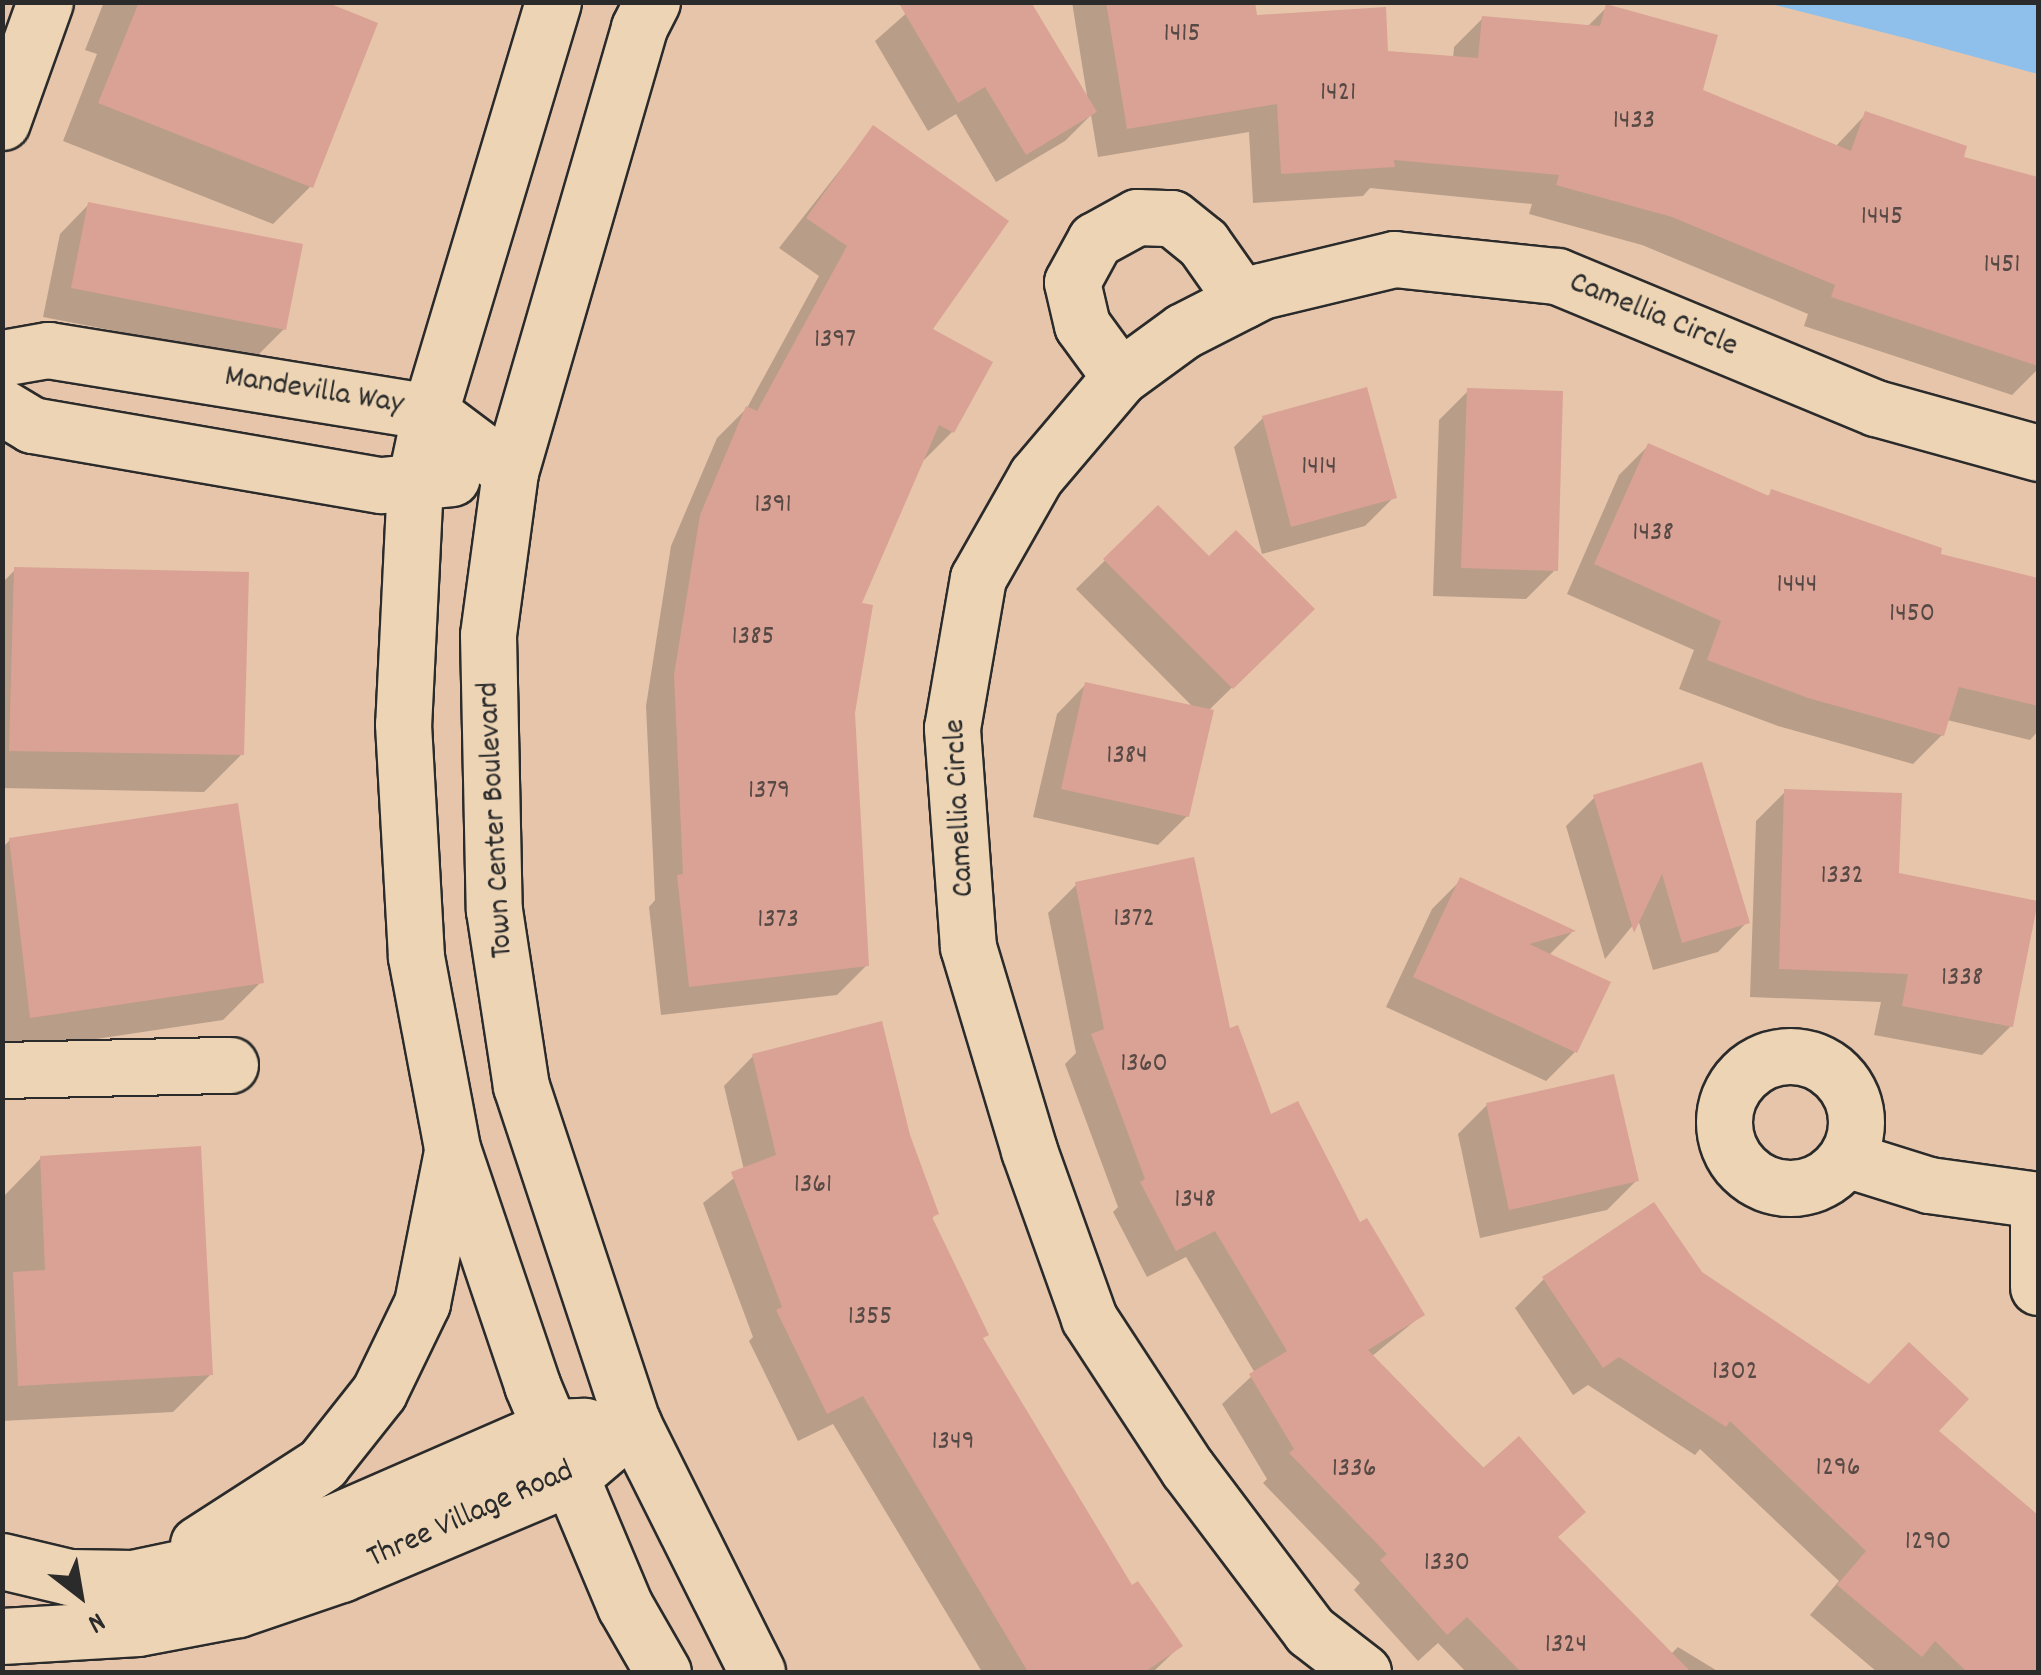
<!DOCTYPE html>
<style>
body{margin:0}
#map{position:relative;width:2041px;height:1675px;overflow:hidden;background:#e7c5aa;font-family:Dekko,sans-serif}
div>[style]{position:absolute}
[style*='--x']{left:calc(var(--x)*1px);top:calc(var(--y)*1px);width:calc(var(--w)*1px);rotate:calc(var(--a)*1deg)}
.water>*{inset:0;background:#8fc0eb}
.shadow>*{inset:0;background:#0003}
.building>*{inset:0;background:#daa294}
.roads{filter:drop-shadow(2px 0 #2b2b2b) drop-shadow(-2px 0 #2b2b2b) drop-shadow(0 2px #2b2b2b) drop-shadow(0 -2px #2b2b2b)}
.minor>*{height:55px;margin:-27.5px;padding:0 27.5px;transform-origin:27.5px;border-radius:27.5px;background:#ecd4b4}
.minor>.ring{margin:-27.5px;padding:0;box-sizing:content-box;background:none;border:55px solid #ecd4b4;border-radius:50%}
span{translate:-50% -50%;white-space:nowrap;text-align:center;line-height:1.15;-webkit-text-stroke:8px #ecd4b4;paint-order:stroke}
.number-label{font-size:28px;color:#574945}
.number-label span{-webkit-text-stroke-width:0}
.street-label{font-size:32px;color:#2b2b2b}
.frame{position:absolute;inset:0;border:5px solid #2b2b2b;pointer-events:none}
.north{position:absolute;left:30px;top:1545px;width:100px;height:100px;-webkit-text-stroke:8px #ecd4b4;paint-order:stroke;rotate:149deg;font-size:28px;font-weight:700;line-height:40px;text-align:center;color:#2b2b2b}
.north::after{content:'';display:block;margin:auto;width:35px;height:45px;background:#2b2b2b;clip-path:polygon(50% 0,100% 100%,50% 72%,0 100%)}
</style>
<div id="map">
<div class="water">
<div style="clip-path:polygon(1767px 3px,2038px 3px,2038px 74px,1909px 39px)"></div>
</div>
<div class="shadow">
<div style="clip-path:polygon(104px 2px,320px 2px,311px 186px,273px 224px,63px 141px,97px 54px,85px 50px)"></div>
<div style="clip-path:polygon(919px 2px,1088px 102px,1072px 2px,1252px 2px,1254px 17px,1386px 53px,1453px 59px,1454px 47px,1483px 18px,1586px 28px,1607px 7px,1700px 91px,1835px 147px,1866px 114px,1960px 158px,2038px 180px,2038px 369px,2012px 395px,1804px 326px,1808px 314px,1642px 245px,1529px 214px,1532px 204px,1370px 188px,1363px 196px,1253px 203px,1249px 132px,1098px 157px,1091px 115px,1065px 141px,996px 182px,956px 114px,928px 131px,875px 41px)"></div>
<div style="clip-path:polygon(873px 128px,952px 432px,923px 461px,858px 605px,853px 713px,866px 966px,837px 995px,661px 1015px,649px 907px,655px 900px,646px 706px,671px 546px,717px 438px,747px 408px,819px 276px,779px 248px)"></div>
<div style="clip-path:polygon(89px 204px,284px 329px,255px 358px,43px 317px,60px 234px)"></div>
<div style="clip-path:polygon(1468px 391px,1555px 570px,1526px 599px,1433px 596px,1439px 420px)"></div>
<div style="clip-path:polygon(1263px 418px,1394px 497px,1365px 526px,1262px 554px,1234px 447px)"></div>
<div style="clip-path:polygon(1648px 446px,1766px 498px,1772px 492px,1938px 556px,2038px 580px,2038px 731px,2030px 740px,1947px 720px,1942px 735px,1913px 764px,1778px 726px,1679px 689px,1694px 650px,1567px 594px,1619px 475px)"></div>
<div style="clip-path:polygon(1158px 508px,1209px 560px,1312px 609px,1208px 711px,1187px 816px,1158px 845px,1033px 817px,1057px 714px,1086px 684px,1194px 708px,1076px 589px)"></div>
<div style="clip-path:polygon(15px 570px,242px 754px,204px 792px,2px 788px,2px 583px)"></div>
<div style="clip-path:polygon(1785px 792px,1896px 875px,2011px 1026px,1982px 1055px,1874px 1035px,1881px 1002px,1750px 997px,1756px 821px)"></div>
<div style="clip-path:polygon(1595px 797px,1747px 922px,1718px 952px,1653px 970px,1638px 919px,1605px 959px,1566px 826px)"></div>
<div style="clip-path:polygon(10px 840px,261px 982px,223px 1020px,2px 1053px,2px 848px)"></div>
<div style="clip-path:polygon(1461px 880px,1572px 932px,1548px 956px,1575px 1052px,1546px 1081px,1386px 1007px,1432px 909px)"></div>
<div style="clip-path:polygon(1076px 885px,1228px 1032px,1270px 1118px,1422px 1315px,1371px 1357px,1556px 1539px,1609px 1650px,1585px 1672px,1466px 1672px,1438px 1643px,1418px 1661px,1354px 1590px,1360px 1583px,1263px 1483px,1267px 1479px,1222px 1404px,1255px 1373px,1186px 1257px,1147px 1277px,1113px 1212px,1118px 1207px,1065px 1064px,1076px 1053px,1048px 913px)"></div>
<div style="clip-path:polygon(753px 1056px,908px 1136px,937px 1213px,930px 1220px,981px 1340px,1131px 1589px,1180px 1646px,1153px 1672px,982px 1672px,833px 1424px,798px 1441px,749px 1341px,753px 1337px,703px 1203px,744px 1170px,724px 1086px)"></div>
<div style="clip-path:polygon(1487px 1105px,1636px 1181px,1607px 1210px,1480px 1238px,1458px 1134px)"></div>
<div style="clip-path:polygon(41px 1158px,211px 1374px,173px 1412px,2px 1421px,4px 1196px)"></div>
<div style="clip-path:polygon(1700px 1274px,1935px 1431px,2038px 1536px,2038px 1672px,1877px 1672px,1810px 1615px,1839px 1581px,1700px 1449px,1695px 1455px,1588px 1385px,1573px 1395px,1515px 1308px,1544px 1279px)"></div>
<div style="clip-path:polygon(1678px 1647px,1719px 1672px,1653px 1672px)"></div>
</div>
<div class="building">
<div style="clip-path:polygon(139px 2px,326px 2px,378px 23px,313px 188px,98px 103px)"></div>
<div style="clip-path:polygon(898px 2px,1031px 2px,1097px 112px,1026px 155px,985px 87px,958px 103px)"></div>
<div style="clip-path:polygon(1106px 2px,1255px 2px,1257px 15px,1386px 7px,1388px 51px,1478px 58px,1482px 16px,1600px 26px,1606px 4px,1718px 35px,1703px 90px,1851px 151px,1865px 111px,1967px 146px,1964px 157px,2038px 177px,2038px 366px,1831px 297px,1835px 285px,1672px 217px,1556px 185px,1559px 175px,1394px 160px,1395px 167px,1281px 174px,1277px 104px,1127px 129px)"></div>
<div style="clip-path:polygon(873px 125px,1009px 221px,933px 329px,993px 362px,954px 433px,939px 425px,862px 603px,873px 605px,855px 713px,869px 966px,689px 987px,677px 875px,683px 874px,674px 675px,700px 515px,746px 406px,757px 411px,847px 246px,806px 218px)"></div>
<div style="clip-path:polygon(88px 202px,303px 244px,286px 330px,71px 288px)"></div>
<div style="clip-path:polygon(1367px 387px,1397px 498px,1291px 527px,1262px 416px)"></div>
<div style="clip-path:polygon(1467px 388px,1563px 391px,1558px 571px,1461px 568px)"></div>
<div style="clip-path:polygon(1648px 443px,1769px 496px,1771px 489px,1942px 548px,1941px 554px,2038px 578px,2038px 706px,1959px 687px,1944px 736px,1808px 698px,1707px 660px,1721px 621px,1594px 564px)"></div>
<div style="clip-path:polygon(1158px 505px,1209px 556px,1236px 530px,1315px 609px,1233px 689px,1103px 559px)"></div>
<div style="clip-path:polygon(14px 567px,249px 572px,244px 755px,9px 751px)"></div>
<div style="clip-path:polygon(1085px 682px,1214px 710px,1189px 817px,1061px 789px)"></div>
<div style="clip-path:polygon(1702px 762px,1750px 923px,1682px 943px,1662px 874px,1634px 933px,1593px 795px)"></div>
<div style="clip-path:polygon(1784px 789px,1902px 793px,1899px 873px,2038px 901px,2013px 1027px,1902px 1006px,1908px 974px,1779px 969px)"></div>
<div style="clip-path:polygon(238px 803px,264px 983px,30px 1018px,9px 838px)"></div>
<div style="clip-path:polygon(1194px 857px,1230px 1028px,1238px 1025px,1271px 1114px,1298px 1101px,1360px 1222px,1367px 1218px,1425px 1315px,1368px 1350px,1483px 1468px,1519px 1436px,1586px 1512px,1558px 1537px,1691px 1672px,1521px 1672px,1467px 1617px,1447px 1635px,1380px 1560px,1387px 1554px,1289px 1453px,1294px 1449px,1249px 1374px,1287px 1351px,1215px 1231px,1176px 1251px,1140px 1182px,1145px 1179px,1091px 1034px,1104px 1029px,1075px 882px)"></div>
<div style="clip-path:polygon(1460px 877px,1576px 931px,1529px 944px,1611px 982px,1577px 1053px,1413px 977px)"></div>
<div style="clip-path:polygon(882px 1021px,910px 1135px,939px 1214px,932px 1217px,989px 1335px,983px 1338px,1132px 1585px,1138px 1581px,1183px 1646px,1145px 1672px,1028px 1672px,863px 1396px,827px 1414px,776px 1310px,782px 1307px,731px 1172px,776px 1155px,752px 1054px)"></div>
<div style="clip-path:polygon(1614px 1074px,1639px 1181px,1509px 1210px,1486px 1103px)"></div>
<div style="clip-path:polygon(201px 1146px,213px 1375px,18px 1386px,13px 1272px,45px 1270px,40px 1156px)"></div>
<div style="clip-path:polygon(1654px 1202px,1702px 1272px,1869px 1384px,1909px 1342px,1969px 1399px,1939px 1431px,2038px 1515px,2038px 1672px,1967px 1672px,1935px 1641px,1922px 1657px,1837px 1585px,1866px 1551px,1730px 1421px,1726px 1427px,1619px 1357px,1603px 1368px,1542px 1277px)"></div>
</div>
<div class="roads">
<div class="minor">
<div style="--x:553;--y:2;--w:428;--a:106.7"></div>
<div style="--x:430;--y:412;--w:72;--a:102.1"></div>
<div style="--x:415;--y:482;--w:242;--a:92.8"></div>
<div style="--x:403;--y:724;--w:233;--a:86.8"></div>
<div style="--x:416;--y:957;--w:194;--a:79.3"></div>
<div style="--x:452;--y:1148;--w:250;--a:71.3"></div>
<div style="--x:532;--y:1385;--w:240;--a:67.2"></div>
<div style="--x:625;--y:1606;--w:76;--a:60.1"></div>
<div style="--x:652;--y:2;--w:29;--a:117"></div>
<div style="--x:639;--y:28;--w:462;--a:106.2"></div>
<div style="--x:510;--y:472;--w:164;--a:97.7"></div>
<div style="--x:488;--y:635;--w:275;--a:88.8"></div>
<div style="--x:494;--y:910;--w:178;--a:81.3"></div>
<div style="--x:521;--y:1086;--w:356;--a:71.7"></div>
<div style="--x:633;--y:1424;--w:277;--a:63.4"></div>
<div style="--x:2;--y:122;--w:127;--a:-70.3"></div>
<div style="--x:2;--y:358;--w:47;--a:-9.9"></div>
<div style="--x:48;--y:350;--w:387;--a:9.2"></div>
<div style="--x:430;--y:412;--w:100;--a:36.9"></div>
<div style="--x:1120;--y:377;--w:64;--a:-126.2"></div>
<div style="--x:1082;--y:325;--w:44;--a:-103.1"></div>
<div style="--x:1072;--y:282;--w:48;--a:-61.3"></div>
<div style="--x:1095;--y:240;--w:48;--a:-28.7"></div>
<div style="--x:1137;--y:217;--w:35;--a:2"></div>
<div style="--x:1172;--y:218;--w:40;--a:39"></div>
<div style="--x:1203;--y:243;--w:70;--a:54.9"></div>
<div style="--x:2;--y:407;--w:35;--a:31"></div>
<div style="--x:32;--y:425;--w:354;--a:9.8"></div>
<div style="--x:381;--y:485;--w:71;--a:-5.6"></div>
<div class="ring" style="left:1724px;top:1056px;width:77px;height:77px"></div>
<div style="--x:2;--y:1070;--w:228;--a:-1.3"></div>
<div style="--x:1846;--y:1159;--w:87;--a:17.4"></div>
<div style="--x:1929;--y:1185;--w:110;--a:7.8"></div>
<div style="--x:2038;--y:1202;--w:85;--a:90"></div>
<div style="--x:198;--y:1544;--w:148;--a:-32.8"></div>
<div style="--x:322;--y:1464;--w:92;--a:-51.6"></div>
<div style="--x:379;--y:1392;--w:99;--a:-64.2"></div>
<div style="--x:422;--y:1303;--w:155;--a:-78.8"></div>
<div style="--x:2;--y:1561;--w:69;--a:13.4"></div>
<div style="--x:69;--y:1577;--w:64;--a:0.9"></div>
<div style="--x:133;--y:1578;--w:97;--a:-11.9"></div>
<div style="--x:228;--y:1558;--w:112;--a:-18.8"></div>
<div style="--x:334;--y:1522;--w:237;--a:-23.6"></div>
<div style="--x:551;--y:1427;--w:34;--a:-2"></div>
<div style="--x:2;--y:1636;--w:136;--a:-3.4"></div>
<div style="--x:138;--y:1628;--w:102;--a:-10.8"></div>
<div style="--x:238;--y:1609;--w:109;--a:-18.8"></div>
<div style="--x:341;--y:1574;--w:250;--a:-22.9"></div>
<div style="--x:571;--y:1477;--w:82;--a:-40.5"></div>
<div style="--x:1363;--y:1672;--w:67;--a:-142.3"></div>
<div style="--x:1310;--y:1631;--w:204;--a:-127"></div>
<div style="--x:1187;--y:1468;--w:179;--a:-123.2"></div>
<div style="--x:1089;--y:1318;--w:178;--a:-109.7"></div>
<div style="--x:1029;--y:1150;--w:212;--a:-106.7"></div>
<div style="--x:968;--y:947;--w:220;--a:-94.2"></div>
<div style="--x:952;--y:728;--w:152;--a:-80.2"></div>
<div style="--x:978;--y:578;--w:117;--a:-60.4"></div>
<div style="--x:1036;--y:476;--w:130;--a:-49.7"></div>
<div style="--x:1120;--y:377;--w:78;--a:-36.1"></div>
<div style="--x:1183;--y:331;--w:88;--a:-27.1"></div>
<div style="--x:1261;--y:291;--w:137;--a:-13.5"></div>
<div style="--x:1394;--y:259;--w:164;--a:6"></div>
<div style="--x:1557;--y:276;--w:345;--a:22.5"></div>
<div style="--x:1876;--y:408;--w:168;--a:15.5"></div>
</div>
</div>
<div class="number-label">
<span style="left:1182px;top:35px">1415</span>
<span style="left:1338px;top:94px">1421</span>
<span style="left:1634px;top:122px">1433</span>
<span style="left:1882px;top:218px">1445</span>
<span style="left:2002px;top:266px">1451</span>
<span style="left:835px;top:341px">1397</span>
<span style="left:1319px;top:468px">1414</span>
<span style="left:773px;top:506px">1391</span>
<span style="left:1653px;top:534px">1438</span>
<span style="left:1797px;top:586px">1444</span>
<span style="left:1912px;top:615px">1450</span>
<span style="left:753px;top:638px">1385</span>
<span style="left:1127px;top:757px">1384</span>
<span style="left:769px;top:792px">1379</span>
<span style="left:1842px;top:877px">1332</span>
<span style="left:1134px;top:920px">1372</span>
<span style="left:778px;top:921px">1373</span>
<span style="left:1962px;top:979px">1338</span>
<span style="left:1144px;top:1065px">1360</span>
<span style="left:813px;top:1186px">1361</span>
<span style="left:1195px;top:1201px">1348</span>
<span style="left:870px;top:1318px">1355</span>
<span style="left:1735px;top:1373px">1302</span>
<span style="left:953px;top:1443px">1349</span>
<span style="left:1838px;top:1469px">1296</span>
<span style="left:1354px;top:1470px">1336</span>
<span style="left:1928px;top:1543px">1290</span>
<span style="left:1447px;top:1564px">1330</span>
<span style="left:1566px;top:1646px">1324</span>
</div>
<div class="street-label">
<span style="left:1653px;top:316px;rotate:22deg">Camellia Circle</span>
<span style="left:314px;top:392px;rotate:9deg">Mandevilla Way</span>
<span style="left:961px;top:808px;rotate:-93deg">Camellia Circle</span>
<span style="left:497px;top:820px;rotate:-93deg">Town Center Boulevard</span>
<span style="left:471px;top:1516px;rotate:-24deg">Three Village Road</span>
</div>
<div class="frame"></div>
<div class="north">N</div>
</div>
